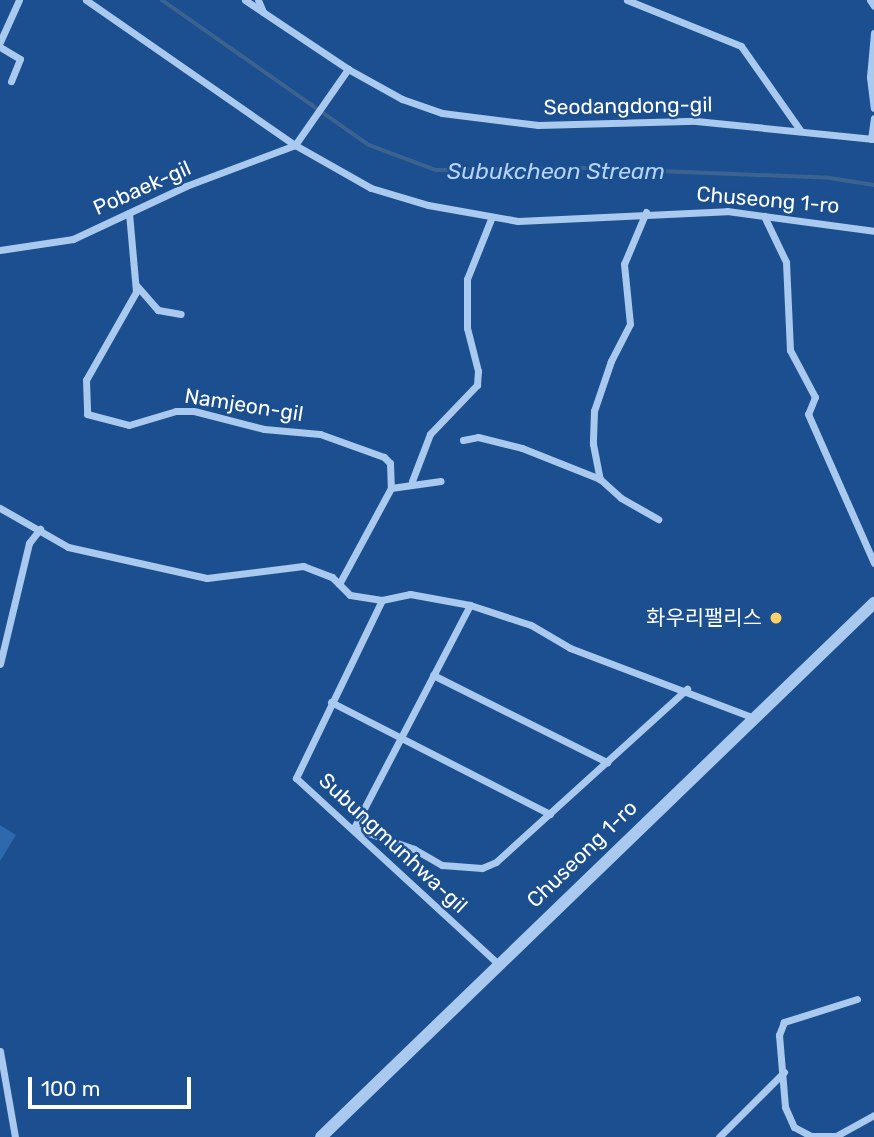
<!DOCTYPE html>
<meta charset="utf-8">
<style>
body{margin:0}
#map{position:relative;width:874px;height:1137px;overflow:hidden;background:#1b4f8f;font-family:Rubik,"Noto Sans KR",sans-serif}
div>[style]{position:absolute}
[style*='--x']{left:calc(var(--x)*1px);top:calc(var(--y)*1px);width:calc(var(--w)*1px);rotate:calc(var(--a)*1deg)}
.green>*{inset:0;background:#2e69ad}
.stream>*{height:3.5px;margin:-1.75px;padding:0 1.75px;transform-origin:1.75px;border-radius:1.75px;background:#3c6290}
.minor>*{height:7px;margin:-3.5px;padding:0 3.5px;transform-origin:3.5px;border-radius:3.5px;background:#a9c9ee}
.tertiary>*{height:12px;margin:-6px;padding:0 6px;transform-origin:6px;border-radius:6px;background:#a9c9ee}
.dots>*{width:19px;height:19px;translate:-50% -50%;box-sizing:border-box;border:4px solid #1b4f8f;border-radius:50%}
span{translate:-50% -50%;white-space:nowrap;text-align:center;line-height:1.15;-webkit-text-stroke:5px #1b4f8f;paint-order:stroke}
.street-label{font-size:21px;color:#fff}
.poi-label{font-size:21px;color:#fff}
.right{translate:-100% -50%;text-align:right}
.water-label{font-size:23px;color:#b5d3f5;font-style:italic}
.scale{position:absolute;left:28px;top:1077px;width:163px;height:32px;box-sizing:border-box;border:4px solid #fff;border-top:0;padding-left:9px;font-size:21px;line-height:24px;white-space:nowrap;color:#fff;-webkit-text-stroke:5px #1b4f8f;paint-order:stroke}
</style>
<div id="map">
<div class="green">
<div style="clip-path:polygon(0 825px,16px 835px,0 861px)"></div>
</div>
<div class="stream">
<div style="--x:162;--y:0;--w:253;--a:35"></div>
<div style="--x:369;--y:145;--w:72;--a:20.5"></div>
<div style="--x:436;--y:170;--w:150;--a:-0.8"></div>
<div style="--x:586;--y:168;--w:244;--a:2.3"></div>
<div style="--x:830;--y:178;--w:45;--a:9"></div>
</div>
<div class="minor">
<div style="--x:86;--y:0;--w:254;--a:34.8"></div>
<div style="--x:295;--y:145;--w:87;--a:29.5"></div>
<div style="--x:371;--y:188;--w:59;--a:16.6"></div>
<div style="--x:428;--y:205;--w:91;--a:10.1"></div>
<div style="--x:518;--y:221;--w:209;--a:-2.7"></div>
<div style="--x:727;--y:211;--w:148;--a:7.7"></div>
<div style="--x:245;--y:0;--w:124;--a:33.8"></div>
<div style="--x:348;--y:69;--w:62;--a:29.1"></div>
<div style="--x:402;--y:99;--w:42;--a:19.3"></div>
<div style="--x:442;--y:113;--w:97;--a:7.1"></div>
<div style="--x:538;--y:125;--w:158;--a:-1.5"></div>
<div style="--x:696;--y:121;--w:179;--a:5.8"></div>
<div style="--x:258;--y:0;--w:13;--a:67"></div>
<div style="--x:627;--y:0;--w:123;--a:22"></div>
<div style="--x:741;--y:46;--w:103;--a:54.9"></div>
<div style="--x:870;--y:0;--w:7;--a:56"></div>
<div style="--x:874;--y:33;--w:44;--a:95.2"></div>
<div style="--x:870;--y:77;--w:31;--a:83"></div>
<div style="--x:0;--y:42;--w:46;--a:-65.7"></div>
<div style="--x:0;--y:47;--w:23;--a:31"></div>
<div style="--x:20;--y:59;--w:24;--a:112"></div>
<div style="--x:871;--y:139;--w:21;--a:-82"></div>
<div style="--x:646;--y:212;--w:56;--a:112.9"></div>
<div style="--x:624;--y:264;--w:60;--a:84.3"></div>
<div style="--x:630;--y:324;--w:42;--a:117.2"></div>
<div style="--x:611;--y:361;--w:53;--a:108.8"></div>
<div style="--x:594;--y:411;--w:33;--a:92"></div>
<div style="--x:593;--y:444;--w:36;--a:79"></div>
<div style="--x:600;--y:479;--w:28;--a:42"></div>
<div style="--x:621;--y:498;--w:43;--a:29.6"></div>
<div style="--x:129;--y:213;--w:79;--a:84.9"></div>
<div style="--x:136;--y:292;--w:101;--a:119.6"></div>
<div style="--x:86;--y:380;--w:34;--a:88"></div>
<div style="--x:87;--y:414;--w:43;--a:14.7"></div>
<div style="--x:129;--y:425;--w:49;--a:-16.6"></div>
<div style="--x:176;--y:411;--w:18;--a:0"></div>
<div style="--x:194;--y:411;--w:72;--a:14.4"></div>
<div style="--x:264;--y:429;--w:56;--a:5.1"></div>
<div style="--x:320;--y:434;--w:68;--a:19.8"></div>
<div style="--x:384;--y:457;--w:8;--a:45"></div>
<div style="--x:390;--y:463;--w:25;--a:88"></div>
<div style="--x:391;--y:488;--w:109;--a:118.4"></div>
<div style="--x:764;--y:216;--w:51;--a:64.4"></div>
<div style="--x:786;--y:262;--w:88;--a:87.4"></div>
<div style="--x:790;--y:350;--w:53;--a:62"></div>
<div style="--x:815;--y:397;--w:18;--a:112"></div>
<div style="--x:808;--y:414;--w:163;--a:66.1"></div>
<div style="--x:0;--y:250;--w:74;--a:-8.6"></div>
<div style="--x:73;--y:239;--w:125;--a:-25.1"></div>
<div style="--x:186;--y:186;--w:116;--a:-20.6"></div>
<div style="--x:295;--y:145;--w:93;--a:-55.1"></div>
<div style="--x:137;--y:286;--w:32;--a:49"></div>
<div style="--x:158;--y:310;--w:23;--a:10"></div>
<div style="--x:463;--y:440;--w:15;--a:-11"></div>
<div style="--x:478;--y:437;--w:45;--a:14"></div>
<div style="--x:522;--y:448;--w:84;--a:21.7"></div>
<div style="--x:412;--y:481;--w:50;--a:-69"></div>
<div style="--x:430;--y:434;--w:68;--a:-46.2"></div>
<div style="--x:477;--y:385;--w:14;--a:-86"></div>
<div style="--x:478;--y:371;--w:44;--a:-104.3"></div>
<div style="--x:467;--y:328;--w:49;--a:-90"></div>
<div style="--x:467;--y:279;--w:65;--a:-68.2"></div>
<div style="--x:391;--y:488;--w:50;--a:-8"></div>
<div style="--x:0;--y:508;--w:78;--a:29.8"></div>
<div style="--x:68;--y:547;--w:142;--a:12.6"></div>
<div style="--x:207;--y:578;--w:97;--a:-7.1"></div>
<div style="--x:303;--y:566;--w:31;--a:21"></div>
<div style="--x:332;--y:577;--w:25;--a:45"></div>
<div style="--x:350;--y:595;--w:32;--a:9"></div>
<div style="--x:382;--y:600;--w:29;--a:-12"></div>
<div style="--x:410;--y:594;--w:61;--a:10.4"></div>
<div style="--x:470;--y:605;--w:64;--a:18.2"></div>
<div style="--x:531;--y:625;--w:45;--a:30.5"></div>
<div style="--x:570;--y:648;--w:195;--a:20.8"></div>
<div style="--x:382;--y:600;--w:198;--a:115.8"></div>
<div style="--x:296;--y:778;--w:273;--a:42.6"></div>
<div style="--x:470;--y:605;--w:251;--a:117.5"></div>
<div style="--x:354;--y:828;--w:64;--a:19.3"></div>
<div style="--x:414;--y:849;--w:32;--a:30"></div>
<div style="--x:442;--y:865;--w:40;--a:4.3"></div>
<div style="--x:482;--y:868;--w:15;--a:-23"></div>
<div style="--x:496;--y:862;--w:258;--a:-42.2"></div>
<div style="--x:0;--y:664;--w:124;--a:-76.5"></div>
<div style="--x:29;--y:543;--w:18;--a:-52"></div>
<div style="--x:433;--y:675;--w:195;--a:26.6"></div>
<div style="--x:331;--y:702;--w:246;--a:27.1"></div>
<div style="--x:857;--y:999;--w:77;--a:162.5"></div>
<div style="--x:784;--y:1022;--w:14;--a:111"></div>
<div style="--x:779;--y:1035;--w:72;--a:85.2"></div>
<div style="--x:785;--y:1107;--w:22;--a:66"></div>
<div style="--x:794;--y:1127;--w:19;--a:28"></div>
<div style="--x:811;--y:1136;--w:25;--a:0"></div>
<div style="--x:836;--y:1136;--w:43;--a:-28.9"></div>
<div style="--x:0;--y:1051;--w:87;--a:80.1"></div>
<div style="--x:719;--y:1137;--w:92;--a:-45"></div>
</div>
<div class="tertiary">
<div style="--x:321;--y:1137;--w:769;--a:-44"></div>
</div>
<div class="dots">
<div style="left:776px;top:618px;background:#ffd166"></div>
</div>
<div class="street-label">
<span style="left:628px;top:106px;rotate:-1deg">Seodangdong-gil</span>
<span style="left:142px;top:188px;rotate:-24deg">Pobaek-gil</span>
<span style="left:768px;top:200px;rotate:5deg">Chuseong 1-ro</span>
<span style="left:244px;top:405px;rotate:9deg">Namjeon-gil</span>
<span style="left:393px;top:843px;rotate:43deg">Subungmunhwa-gil</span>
<span style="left:582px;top:854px;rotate:-44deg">Chuseong 1-ro</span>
</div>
<div class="poi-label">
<span class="right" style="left:762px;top:618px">화우리팰리스</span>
</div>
<div class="water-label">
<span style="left:556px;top:171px">Subukcheon Stream</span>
</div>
<div class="scale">100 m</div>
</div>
